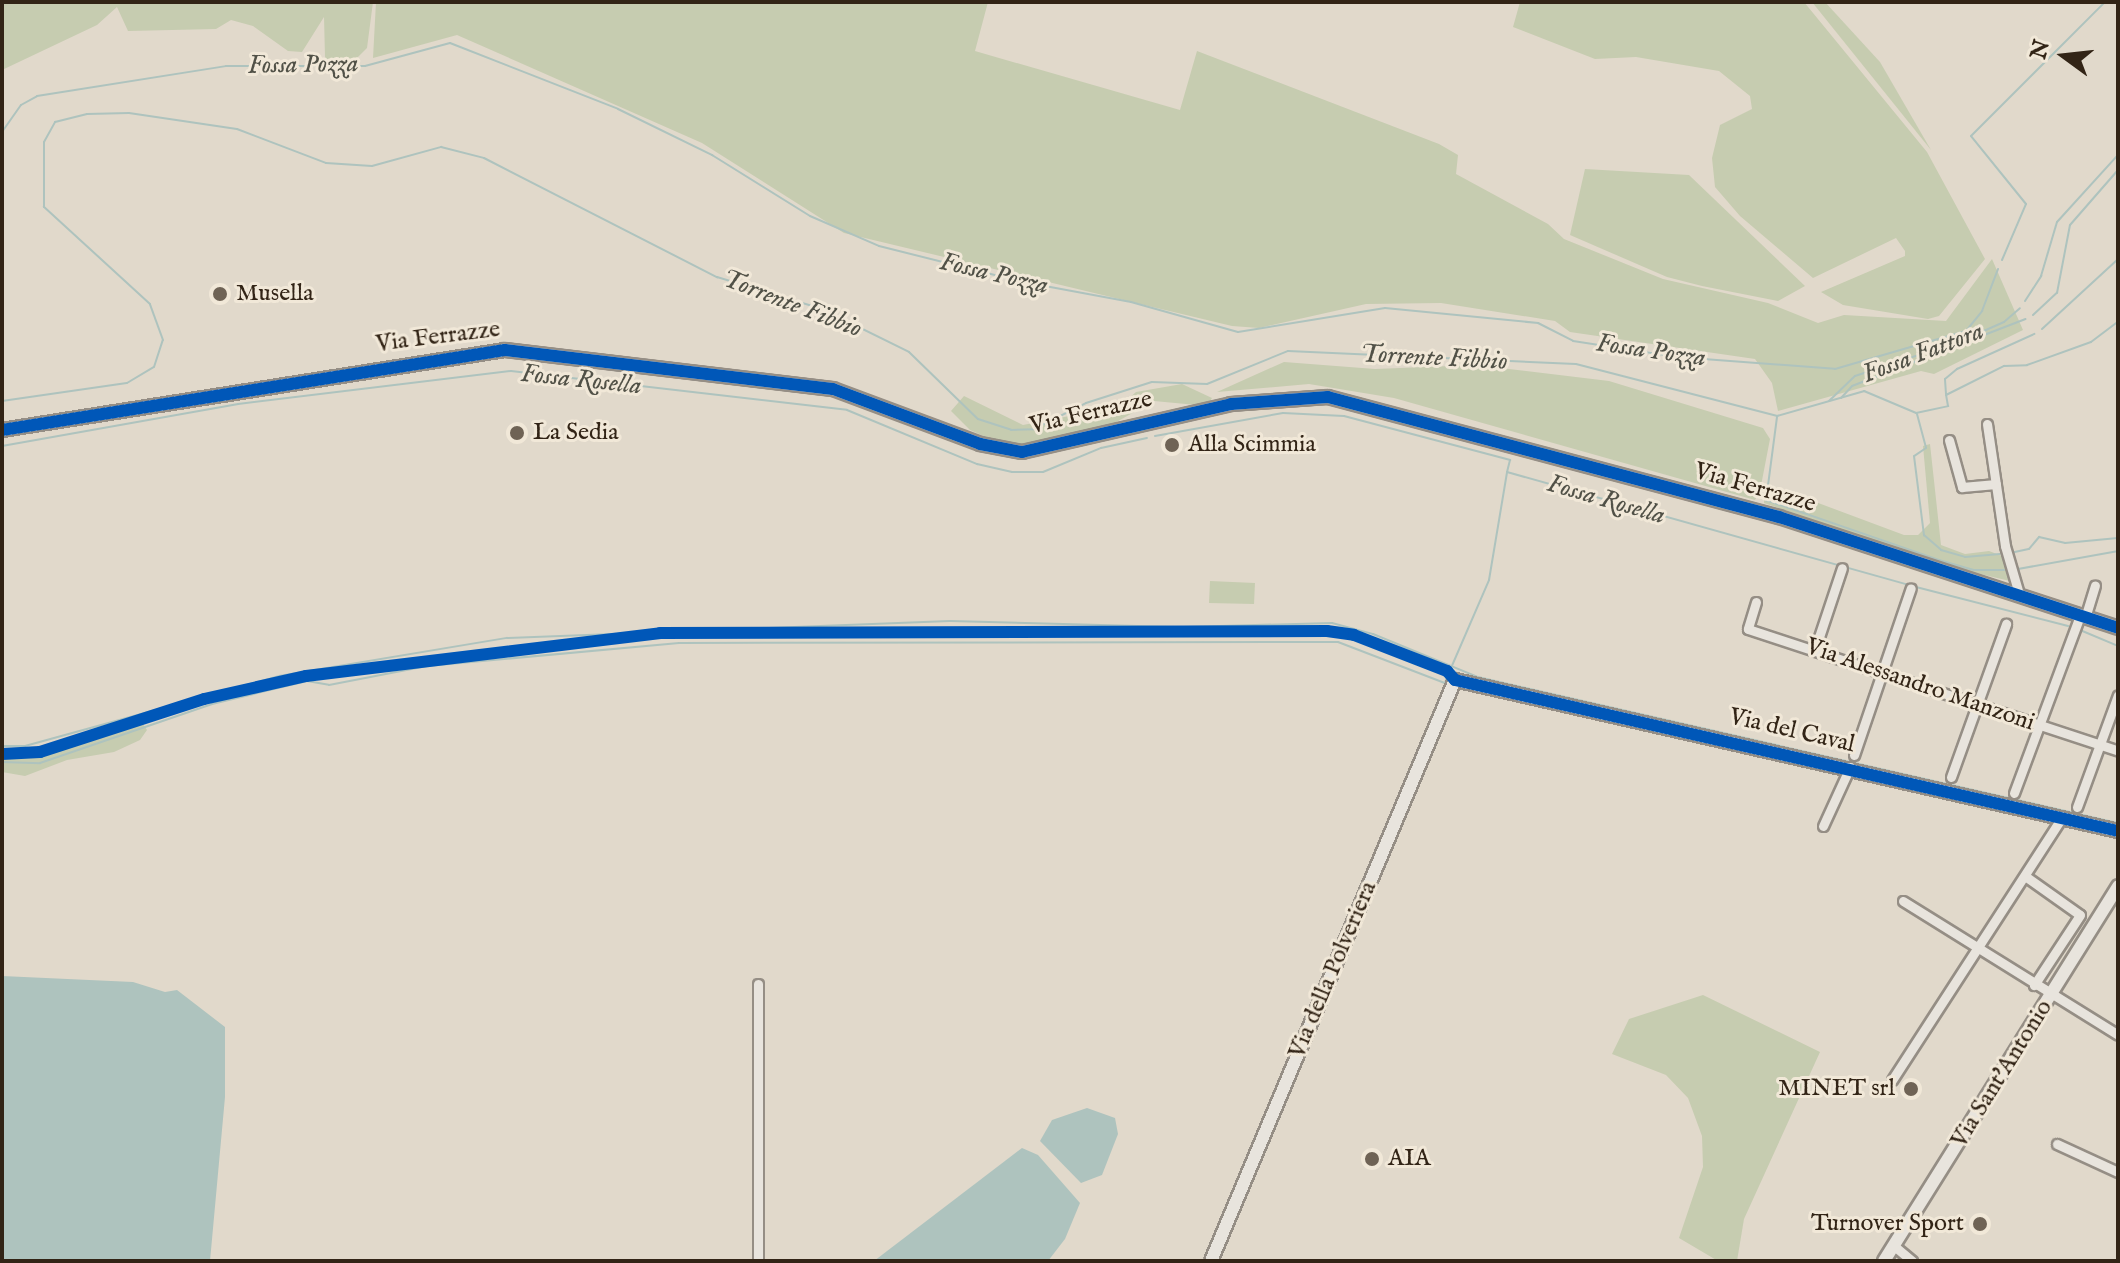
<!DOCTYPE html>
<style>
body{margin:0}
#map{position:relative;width:2120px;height:1263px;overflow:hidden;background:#e1d9cb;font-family:"IM FELL English",serif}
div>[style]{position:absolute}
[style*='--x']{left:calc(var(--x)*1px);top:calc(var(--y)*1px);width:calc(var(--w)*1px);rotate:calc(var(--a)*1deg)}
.green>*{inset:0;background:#c6ccb0}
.water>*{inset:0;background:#aec3be}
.stream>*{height:2px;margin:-1px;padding:0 1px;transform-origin:1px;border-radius:1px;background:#aec3be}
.roads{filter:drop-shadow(2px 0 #958e85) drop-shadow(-2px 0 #958e85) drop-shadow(0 2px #958e85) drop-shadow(0 -2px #958e85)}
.street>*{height:9px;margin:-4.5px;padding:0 4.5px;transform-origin:4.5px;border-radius:4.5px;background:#e8e4dd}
.secondary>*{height:12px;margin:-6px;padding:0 6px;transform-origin:6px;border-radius:6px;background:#e8e4dd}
.cycleway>*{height:12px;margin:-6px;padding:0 6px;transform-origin:6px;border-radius:6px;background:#0057b8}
.dots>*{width:22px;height:22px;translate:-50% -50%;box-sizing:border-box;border:4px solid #f1e8d8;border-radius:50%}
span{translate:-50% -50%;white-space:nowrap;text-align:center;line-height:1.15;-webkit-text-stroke:6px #f1e8d8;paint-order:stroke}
.poi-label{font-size:24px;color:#322416}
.left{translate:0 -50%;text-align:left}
.right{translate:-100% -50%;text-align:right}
.street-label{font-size:24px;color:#322416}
.water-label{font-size:26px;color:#515147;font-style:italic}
.frame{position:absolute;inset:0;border:4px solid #322416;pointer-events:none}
.north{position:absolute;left:2024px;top:16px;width:80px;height:80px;-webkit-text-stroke:6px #f1e8d8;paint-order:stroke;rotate:285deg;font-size:22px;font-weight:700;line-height:32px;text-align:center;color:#322416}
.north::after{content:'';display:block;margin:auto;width:28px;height:36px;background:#322416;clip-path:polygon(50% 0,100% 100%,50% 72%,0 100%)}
</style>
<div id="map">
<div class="green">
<div style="clip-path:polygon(2px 2px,373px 2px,367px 48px,344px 71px,328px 64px,325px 57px,324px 17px,302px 52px,288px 51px,253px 26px,231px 20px,216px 29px,128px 31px,117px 7px,97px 25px,2px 70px)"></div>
<div style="clip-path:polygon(376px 2px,988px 2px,975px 51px,1180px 110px,1197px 51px,1439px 144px,1458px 155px,1456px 174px,1548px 224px,1564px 239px,1663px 279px,1768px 303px,1818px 323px,1844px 315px,1946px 321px,1992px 259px,2023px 330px,1934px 374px,1921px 371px,1778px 411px,1772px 383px,1755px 359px,1570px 332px,1555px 321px,1441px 303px,1366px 304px,1259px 328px,1232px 326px,844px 233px,702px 143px,457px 35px,373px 58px)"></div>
<div style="clip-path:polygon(1520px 2px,1804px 2px,1927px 152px,1985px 259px,1939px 316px,1928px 319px,1843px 305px,1821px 292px,1905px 256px,1905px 251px,1896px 238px,1813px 278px,1740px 216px,1715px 187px,1712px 158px,1720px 125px,1752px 109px,1750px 96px,1719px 71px,1636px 57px,1595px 59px,1513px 27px)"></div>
<div style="clip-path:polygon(1812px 2px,1825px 2px,1880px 62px,1931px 150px)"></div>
<div style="clip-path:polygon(1585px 169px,1689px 175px,1805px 286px,1778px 301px,1702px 286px,1667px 277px,1570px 235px)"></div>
<div style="clip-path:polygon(1284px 362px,1375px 369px,1475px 365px,1609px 381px,1763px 428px,1770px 439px,1760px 491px,1755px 500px,1394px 398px,1309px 384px,1217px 392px)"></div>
<div style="clip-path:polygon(1182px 384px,1212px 398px,1207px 406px,1154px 401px,1111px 425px,1031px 445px,997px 442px,970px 430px,951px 411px,964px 396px,1023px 425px,1090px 412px,1126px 401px,1136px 392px)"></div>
<div style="clip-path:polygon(1930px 444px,1941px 545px,1965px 554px,1989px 551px,2002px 556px,2010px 581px,1946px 566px,1764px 503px,1764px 487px,1770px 485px,1904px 535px,1918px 535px,1930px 523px,1923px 446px)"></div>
<div style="clip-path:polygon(1210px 581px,1255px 583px,1254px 604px,1209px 603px)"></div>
<div style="clip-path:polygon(143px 724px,147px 730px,140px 740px,114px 752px,67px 760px,25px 776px,2px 772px,2px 756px,35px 755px)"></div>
<div style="clip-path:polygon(1703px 995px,1820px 1052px,1744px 1219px,1737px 1261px,1718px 1261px,1679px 1238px,1703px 1167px,1702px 1136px,1688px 1098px,1666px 1075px,1612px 1054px,1629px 1019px)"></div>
</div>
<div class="water">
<div style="clip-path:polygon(2px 976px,133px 982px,165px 992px,177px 990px,225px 1027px,225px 1097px,210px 1261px,2px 1261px)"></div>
<div style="clip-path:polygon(1087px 1108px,1115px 1118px,1118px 1134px,1102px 1175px,1081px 1183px,1040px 1141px,1052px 1120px)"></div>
<div style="clip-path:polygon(1022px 1148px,1038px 1155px,1080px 1203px,1065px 1239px,1048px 1261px,874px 1261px)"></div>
</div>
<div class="stream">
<div style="--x:2;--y:132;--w:33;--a:-55"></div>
<div style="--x:21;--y:105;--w:18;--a:-29"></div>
<div style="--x:37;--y:96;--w:191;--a:-9"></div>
<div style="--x:226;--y:66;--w:139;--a:0"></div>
<div style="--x:365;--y:66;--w:88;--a:-15.1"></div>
<div style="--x:450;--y:43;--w:180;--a:21.4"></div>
<div style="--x:618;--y:109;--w:105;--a:26.1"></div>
<div style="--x:712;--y:155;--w:115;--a:31.9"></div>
<div style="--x:810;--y:216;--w:75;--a:23.5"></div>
<div style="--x:879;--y:246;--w:143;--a:14.1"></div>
<div style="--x:1018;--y:281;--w:115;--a:10.5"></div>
<div style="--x:1131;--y:302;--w:111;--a:15.7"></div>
<div style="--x:1238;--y:332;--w:149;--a:-9.3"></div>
<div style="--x:1385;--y:308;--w:154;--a:5.6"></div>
<div style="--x:1538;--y:323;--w:39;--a:27"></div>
<div style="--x:1573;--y:341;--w:105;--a:8.7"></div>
<div style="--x:1677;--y:357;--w:158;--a:4.3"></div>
<div style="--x:1835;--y:369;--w:136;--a:-16.2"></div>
<div style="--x:1966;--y:331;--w:26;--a:-51"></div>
<div style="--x:1982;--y:311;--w:45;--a:-69.1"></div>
<div style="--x:2002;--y:260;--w:61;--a:-66.8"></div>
<div style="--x:2026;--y:204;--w:87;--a:-129"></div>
<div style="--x:1971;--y:136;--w:190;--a:-45"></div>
<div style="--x:2025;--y:301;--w:30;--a:-57"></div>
<div style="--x:2041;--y:276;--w:56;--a:-73.5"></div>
<div style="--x:2057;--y:222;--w:91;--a:-47.7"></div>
<div style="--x:2033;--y:315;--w:33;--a:-43"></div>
<div style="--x:2057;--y:293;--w:69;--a:-79.2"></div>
<div style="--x:2070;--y:225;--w:73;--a:-48.9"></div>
<div style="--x:2042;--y:329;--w:103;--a:-42.6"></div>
<div style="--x:1946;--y:394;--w:15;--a:-94"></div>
<div style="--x:1945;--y:379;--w:16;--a:-40"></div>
<div style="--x:1957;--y:369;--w:85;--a:-24.4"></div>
<div style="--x:1841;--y:398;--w:16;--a:-47"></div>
<div style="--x:1852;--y:386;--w:186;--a:-21.1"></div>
<div style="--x:2;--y:401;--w:126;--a:-8.2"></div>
<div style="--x:127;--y:383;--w:31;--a:-31"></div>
<div style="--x:154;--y:367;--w:28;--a:-72"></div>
<div style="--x:163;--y:340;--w:38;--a:-110"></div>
<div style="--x:150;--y:304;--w:144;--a:-137.5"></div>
<div style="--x:44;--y:207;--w:65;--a:-90"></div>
<div style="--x:44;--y:142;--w:23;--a:-61"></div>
<div style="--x:55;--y:122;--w:33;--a:-14"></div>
<div style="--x:87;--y:114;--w:42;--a:-1.4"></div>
<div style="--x:129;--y:113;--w:109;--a:8.4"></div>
<div style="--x:237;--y:129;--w:95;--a:20.9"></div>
<div style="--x:326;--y:163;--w:46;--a:3.7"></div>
<div style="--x:372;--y:166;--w:72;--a:-15.4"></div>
<div style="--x:441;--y:147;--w:44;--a:14.3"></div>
<div style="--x:484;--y:158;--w:262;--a:27.1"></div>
<div style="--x:717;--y:277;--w:110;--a:16.9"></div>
<div style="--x:822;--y:309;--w:97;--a:26.3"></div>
<div style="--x:909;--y:352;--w:96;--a:44.2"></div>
<div style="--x:978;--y:419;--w:35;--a:18"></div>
<div style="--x:1011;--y:430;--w:23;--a:-2"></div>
<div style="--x:1034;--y:429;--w:58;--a:-26.6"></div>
<div style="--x:1086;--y:403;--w:69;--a:-17.7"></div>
<div style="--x:1152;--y:382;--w:55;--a:2.1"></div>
<div style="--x:1207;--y:384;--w:87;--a:-22.2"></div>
<div style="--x:1288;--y:351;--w:288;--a:2.6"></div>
<div style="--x:1576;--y:364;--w:208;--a:14.5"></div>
<div style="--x:1777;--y:416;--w:91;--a:-16"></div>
<div style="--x:1864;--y:391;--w:56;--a:22.9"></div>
<div style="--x:1916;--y:413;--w:33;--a:-12"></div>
<div style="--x:1948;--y:406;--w:11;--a:-100"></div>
<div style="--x:1946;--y:395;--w:65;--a:-26.6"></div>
<div style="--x:2004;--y:366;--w:23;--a:-2"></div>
<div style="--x:2027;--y:365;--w:68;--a:-19.8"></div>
<div style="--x:2091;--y:342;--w:34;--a:-37"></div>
<div style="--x:1829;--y:401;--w:36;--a:-44"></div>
<div style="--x:1855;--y:376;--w:112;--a:-18.3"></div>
<div style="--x:1961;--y:341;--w:47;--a:-23.8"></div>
<div style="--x:2004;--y:322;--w:21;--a:-41"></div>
<div style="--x:1917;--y:414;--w:35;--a:75"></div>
<div style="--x:1926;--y:448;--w:14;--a:146"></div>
<div style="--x:1914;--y:456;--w:80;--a:82.8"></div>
<div style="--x:1924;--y:535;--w:23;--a:41"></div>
<div style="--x:1941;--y:550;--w:25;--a:16"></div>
<div style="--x:1965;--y:557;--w:35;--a:-5"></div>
<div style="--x:1777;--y:417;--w:84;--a:97.5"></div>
<div style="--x:1766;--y:500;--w:183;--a:19.1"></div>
<div style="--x:1939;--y:560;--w:36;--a:16"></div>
<div style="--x:1974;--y:570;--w:30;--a:0"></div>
<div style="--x:1155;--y:436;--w:130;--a:-10.2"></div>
<div style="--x:1283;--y:413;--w:61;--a:2.8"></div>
<div style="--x:1344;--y:416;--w:172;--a:14.8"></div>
<div style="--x:1510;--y:460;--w:12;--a:104"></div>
<div style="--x:1507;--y:472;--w:419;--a:15.7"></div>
<div style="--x:2;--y:446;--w:240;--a:-10.1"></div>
<div style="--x:238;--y:404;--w:275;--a:-6.9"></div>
<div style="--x:511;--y:371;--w:338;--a:6.6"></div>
<div style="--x:847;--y:410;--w:141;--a:22.6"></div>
<div style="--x:977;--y:464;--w:36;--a:13"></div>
<div style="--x:1012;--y:472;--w:31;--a:0"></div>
<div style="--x:1043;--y:472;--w:63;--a:-22.5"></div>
<div style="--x:1101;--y:448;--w:47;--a:-12.3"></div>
<div style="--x:2010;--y:553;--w:19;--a:-12"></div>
<div style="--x:2029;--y:549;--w:16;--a:-50"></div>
<div style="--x:2039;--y:537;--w:27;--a:13"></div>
<div style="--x:2065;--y:543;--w:53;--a:-5.4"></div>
<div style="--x:2018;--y:569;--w:102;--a:-10.2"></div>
<div style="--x:1916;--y:587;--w:157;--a:14.4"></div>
<div style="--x:2080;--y:630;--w:41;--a:22.8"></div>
<div style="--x:1451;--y:668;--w:96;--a:-66.6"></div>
<div style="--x:1489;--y:580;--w:109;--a:-80.5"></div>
<div style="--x:2;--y:746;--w:23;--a:0"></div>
<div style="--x:25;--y:746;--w:263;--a:-15.4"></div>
<div style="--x:279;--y:676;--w:231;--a:-9.5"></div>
<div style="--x:507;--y:638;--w:443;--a:-2.2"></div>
<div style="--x:950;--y:621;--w:235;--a:1.5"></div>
<div style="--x:1185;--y:627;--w:147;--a:-1.6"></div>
<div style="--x:1332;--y:623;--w:42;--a:15"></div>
<div style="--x:1373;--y:634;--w:113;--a:22.3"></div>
<div style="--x:1478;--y:677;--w:656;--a:12.85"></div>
<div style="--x:2;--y:762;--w:38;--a:2"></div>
<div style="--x:40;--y:763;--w:182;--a:-18.9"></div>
<div style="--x:212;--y:704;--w:98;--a:-13.6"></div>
<div style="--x:307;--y:681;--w:22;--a:10"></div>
<div style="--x:329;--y:685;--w:100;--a:-11"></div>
<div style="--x:427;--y:666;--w:253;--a:-5.2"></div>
<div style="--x:679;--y:643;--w:659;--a:-0.09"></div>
<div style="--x:1338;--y:642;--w:115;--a:21"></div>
<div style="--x:1445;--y:683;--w:6;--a:-72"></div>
<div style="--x:2118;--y:926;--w:6;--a:90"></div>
</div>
<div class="roads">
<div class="street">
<div style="--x:1987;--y:424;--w:123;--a:81.6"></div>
<div style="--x:2005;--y:546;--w:50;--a:73.7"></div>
<div style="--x:1949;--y:440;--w:49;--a:74.5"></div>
<div style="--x:1962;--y:487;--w:34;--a:-5"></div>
<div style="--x:1756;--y:602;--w:28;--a:107"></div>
<div style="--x:1748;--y:629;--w:390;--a:18.2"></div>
<div style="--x:2085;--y:618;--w:34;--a:-73"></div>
<div style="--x:1815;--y:649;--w:85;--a:-71.6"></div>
<div style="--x:1854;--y:755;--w:176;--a:-71.2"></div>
<div style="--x:1951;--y:777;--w:163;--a:-70.2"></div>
<div style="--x:2014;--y:793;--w:189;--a:-69.6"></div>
<div style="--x:2077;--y:807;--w:119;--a:-69.9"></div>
<div style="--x:1823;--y:826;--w:65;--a:-65.4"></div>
<div style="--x:2025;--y:876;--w:67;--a:35.3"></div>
<div style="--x:2080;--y:915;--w:84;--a:123.3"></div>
<div style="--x:1903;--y:901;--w:253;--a:31.9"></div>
<div style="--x:1892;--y:1080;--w:313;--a:-57.1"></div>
<div style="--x:2057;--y:1144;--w:67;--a:24.7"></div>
<div style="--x:1893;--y:1245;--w:25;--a:40"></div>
<div style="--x:758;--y:1261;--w:277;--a:-90"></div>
</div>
<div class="secondary">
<div style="--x:2;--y:430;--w:509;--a:-9.04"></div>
<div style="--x:505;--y:350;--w:330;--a:6.8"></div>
<div style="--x:833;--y:389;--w:157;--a:20.5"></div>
<div style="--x:980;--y:444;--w:43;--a:10.8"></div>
<div style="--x:1022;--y:452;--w:214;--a:-12.9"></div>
<div style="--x:1231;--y:404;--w:97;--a:-4.1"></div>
<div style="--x:1328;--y:397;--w:467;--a:14.9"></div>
<div style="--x:1779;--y:517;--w:357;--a:18.1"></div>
<div style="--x:1211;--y:1261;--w:630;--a:-67.22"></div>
<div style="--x:1455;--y:680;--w:680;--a:12.83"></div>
<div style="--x:1884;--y:1261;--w:442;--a:-58"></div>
</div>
</div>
<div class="cycleway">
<div style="--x:2;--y:430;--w:509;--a:-9.04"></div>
<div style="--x:505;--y:350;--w:330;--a:6.8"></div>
<div style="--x:833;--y:389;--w:157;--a:20.5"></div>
<div style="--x:980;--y:444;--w:43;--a:10.8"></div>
<div style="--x:1022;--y:452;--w:214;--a:-12.9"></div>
<div style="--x:1231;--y:404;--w:97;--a:-4.1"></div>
<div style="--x:1328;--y:397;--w:467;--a:14.9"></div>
<div style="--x:1779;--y:517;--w:357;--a:18.1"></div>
<div style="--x:2;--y:754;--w:38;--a:-3"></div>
<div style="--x:40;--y:752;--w:172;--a:-17.9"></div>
<div style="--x:204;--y:699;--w:105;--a:-12.7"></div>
<div style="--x:306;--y:676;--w:357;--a:-6.9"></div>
<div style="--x:660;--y:633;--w:667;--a:-0.17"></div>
<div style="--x:1327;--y:631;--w:27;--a:8"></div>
<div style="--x:1354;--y:635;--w:100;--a:21.2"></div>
<div style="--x:1447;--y:671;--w:12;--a:48"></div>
<div style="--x:1455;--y:680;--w:680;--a:12.83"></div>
</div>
<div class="dots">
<div style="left:220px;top:294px;background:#6f6355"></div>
<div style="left:517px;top:433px;background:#6f6355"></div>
<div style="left:1172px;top:445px;background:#6f6355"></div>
<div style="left:1911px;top:1089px;background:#6f6355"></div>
<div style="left:1372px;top:1159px;background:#6f6355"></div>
<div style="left:1980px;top:1224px;background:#6f6355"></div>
</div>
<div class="poi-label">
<span class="left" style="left:236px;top:294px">Musella</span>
<span class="left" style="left:533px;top:433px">La Sedia</span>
<span class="left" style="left:1188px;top:445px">Alla Scimmia</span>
<span class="right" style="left:1895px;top:1089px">MINET srl</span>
<span class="left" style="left:1388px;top:1159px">AIA</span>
<span class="right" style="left:1964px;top:1224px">Turnover Sport</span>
</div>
<div class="street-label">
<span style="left:438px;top:337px;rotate:-7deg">Via Ferrazze</span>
<span style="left:1091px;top:413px;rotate:-13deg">Via Ferrazze</span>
<span style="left:1755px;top:488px;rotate:16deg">Via Ferrazze</span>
<span style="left:1920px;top:685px;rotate:19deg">Via Alessandro Manzoni</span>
<span style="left:1792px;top:731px;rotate:13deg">Via del Caval</span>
<span style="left:1333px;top:970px;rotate:-67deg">Via della Polveriera</span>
<span style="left:2002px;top:1074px;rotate:-58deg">Via Sant'Antonio</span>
</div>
<div class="water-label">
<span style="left:303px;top:65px;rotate:-1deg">Fossa Pozza</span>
<span style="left:994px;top:274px;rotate:13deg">Fossa Pozza</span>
<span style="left:792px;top:304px;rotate:21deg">Torrente Fibbio</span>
<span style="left:1651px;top:351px;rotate:8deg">Fossa Pozza</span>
<span style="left:1923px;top:353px;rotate:-21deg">Fossa Fattora</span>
<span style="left:1434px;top:358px;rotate:3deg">Torrente Fibbio</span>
<span style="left:581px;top:380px;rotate:6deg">Fossa Rosella</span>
<span style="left:1606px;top:500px;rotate:16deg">Fossa Rosella</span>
</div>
<div class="frame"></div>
<div class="north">N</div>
</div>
